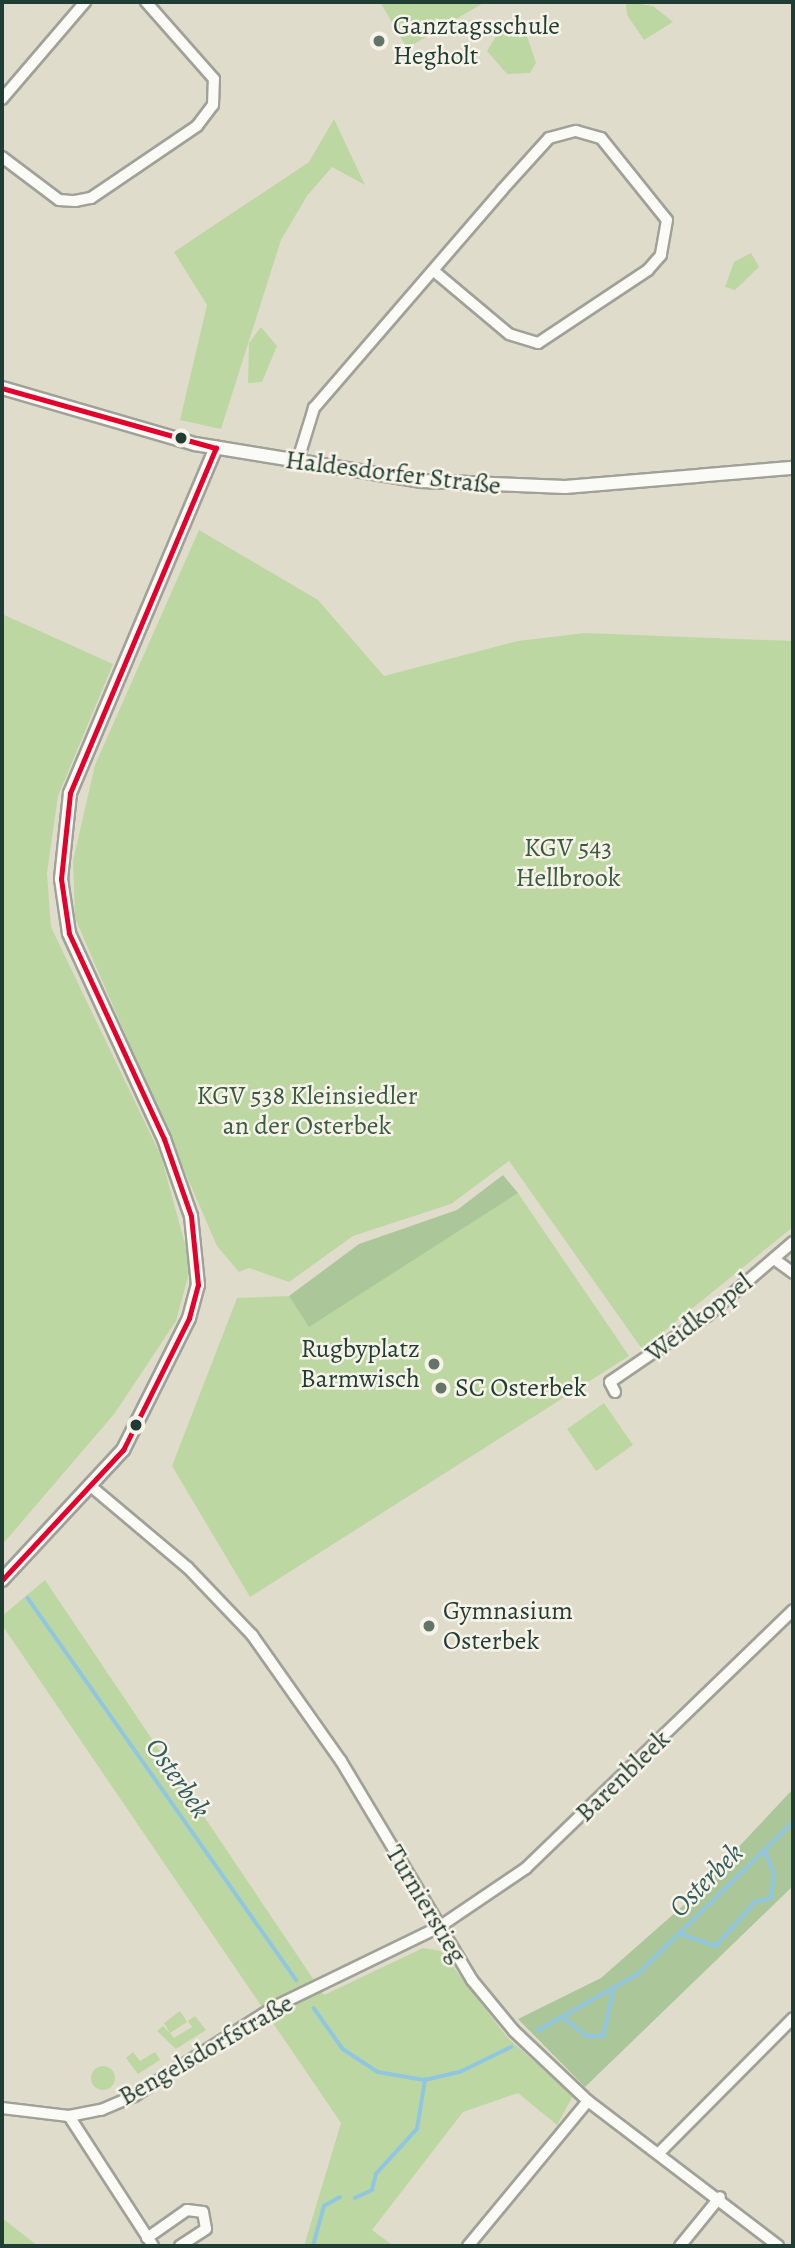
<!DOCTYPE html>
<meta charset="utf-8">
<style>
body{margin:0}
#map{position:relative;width:795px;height:2248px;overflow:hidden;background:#e0dccb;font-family:Alegreya,serif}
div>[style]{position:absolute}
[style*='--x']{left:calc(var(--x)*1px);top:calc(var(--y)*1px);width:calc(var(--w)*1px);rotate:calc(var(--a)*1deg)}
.green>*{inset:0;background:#bdd7a3}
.round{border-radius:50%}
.forest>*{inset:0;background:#abc79a}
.stream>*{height:3.5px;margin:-1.75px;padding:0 1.75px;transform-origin:1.75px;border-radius:1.75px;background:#91c6e0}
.roads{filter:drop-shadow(2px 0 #a0a197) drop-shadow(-2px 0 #a0a197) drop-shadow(0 2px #a0a197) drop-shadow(0 -2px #a0a197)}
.minor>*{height:10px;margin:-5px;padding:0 5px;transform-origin:5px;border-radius:5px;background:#fafaf7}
.tertiary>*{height:12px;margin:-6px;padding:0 6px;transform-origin:6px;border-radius:6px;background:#fafaf7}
.bus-1>*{height:5px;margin:-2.5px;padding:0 2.5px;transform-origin:2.5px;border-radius:2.5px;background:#e4002b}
.dots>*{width:19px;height:19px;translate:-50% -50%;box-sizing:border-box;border:4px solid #f7f3e8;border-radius:50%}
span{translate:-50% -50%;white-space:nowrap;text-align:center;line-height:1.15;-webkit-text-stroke:5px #f7f3e8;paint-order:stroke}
.poi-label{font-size:26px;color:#1f3d34}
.left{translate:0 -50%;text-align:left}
.right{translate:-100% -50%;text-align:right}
.street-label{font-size:26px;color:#1f3d34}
.park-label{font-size:26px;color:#395b44}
.water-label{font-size:28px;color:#335d61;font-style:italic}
.frame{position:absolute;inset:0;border:4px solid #1f3d34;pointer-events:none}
</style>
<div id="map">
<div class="green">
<div style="clip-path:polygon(380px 2px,485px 2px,407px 48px)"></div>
<div style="clip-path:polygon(626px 2px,653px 6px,673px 22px,644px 40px,627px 15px)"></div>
<div style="clip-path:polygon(524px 27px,536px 63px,530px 73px,507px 74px,487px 51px,498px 33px)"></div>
<div style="clip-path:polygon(334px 119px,365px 185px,332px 167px,307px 196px,281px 240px,221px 429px,180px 420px,207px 305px,174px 252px,309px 162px)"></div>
<div style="clip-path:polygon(751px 253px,759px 267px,735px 290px,725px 287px,734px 262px)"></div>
<div style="clip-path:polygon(261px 327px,277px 346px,262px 382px,248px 383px,249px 343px)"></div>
<div style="clip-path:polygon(199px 530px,318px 600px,384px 676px,518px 641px,585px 633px,793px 641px,793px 1227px,642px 1349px,509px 1161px,451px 1204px,353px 1236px,289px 1282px,249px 1268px,239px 1272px,217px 1246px,75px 918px,73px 861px,95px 765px)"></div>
<div style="clip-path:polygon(2px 614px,113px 664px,58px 796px,47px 873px,51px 927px,161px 1156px,191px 1266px,176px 1321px,115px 1413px,2px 1545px)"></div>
<div style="clip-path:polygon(518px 1193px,629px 1356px,250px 1597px,172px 1466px,237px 1298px,289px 1296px,309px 1326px)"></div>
<div style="clip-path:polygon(604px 1403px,633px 1445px,596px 1471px,567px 1429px)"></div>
<div style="clip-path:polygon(45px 1580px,324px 1995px,423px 1948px,441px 1951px,507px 2037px,573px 2096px,557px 2125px,518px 2093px,463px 2112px,372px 2230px,394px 2246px,304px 2246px,341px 2123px,2px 1625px,2px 1616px)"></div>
<div style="clip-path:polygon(180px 2011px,187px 2022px,170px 2033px,174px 2038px,192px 2027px,188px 2021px,195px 2016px,206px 2030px,176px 2049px,157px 2031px,163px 2026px,170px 2033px,164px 2023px)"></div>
<div style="clip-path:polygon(133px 2052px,140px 2061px,155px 2052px,160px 2060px,138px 2074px,126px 2058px)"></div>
<div class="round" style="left:91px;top:2066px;width:24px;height:24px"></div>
<div style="clip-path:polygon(2px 2218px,38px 2246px,2px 2246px)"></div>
</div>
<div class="forest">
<div style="clip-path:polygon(503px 1175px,518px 1193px,309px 1327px,289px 1296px,359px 1244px,457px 1210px)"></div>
<div style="clip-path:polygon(793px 1789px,793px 1886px,585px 2087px,518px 2019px,601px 1978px,685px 1904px)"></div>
</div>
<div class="stream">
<div style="--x:28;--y:1598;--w:467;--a:54.9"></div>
<div style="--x:681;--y:1934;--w:37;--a:19"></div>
<div style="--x:716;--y:1946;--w:59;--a:-48.4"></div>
<div style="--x:755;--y:1902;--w:16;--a:-14"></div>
<div style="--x:771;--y:1898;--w:24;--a:-83"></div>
<div style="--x:774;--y:1874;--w:24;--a:-112"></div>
<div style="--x:314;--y:2008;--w:50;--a:54.7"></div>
<div style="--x:343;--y:2049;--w:42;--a:33.3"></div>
<div style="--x:378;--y:2072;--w:48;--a:9.7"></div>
<div style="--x:425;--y:2080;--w:36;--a:-13"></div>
<div style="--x:460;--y:2072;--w:57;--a:-26.1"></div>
<div style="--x:564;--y:2018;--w:29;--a:38"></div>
<div style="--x:587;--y:2036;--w:16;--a:0"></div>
<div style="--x:603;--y:2036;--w:45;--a:-77.2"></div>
<div style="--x:537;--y:2031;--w:116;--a:-29.4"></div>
<div style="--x:638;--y:1974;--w:217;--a:-44.4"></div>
<div style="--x:355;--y:2198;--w:19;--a:-25"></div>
<div style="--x:372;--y:2190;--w:16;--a:-76"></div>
<div style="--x:376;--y:2174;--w:61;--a:-47.7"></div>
<div style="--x:417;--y:2129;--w:50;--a:-80.7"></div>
<div style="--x:313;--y:2246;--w:41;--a:-74.6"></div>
<div style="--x:324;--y:2206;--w:18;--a:-29"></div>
</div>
<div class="roads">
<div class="minor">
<div style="--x:2;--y:99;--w:128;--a:-49.4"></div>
<div style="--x:2;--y:157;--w:71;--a:37"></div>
<div style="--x:59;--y:200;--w:16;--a:4"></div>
<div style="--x:75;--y:201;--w:16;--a:-11"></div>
<div style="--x:91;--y:198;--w:128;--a:-34.2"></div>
<div style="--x:197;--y:126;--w:26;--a:-53"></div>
<div style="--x:213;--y:105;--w:26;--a:-88"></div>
<div style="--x:214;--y:79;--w:103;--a:-131.4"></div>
<div style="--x:297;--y:463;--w:58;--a:-72.8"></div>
<div style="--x:314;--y:408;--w:288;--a:-49.2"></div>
<div style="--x:502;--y:190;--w:70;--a:-47.9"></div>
<div style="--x:549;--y:138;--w:28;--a:-15"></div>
<div style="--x:576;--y:131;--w:26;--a:16"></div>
<div style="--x:601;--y:138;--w:105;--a:51.2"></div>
<div style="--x:667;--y:220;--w:36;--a:100"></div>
<div style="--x:661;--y:255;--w:20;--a:131"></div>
<div style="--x:648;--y:270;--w:132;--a:146.4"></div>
<div style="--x:538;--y:343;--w:30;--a:-163"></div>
<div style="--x:509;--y:334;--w:98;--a:-140"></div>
<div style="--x:774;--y:1259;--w:24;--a:36"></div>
<div style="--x:615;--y:1392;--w:11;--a:-117"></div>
<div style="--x:610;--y:1382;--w:119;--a:-34.4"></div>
<div style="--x:708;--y:1315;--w:112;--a:-40.7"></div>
<div style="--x:93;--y:1488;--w:124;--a:40.1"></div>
<div style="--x:188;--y:1568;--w:93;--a:46.3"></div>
<div style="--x:252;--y:1635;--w:154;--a:54.8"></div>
<div style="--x:341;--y:1761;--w:255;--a:59.1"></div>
<div style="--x:472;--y:1980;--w:66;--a:50.5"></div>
<div style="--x:514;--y:2031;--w:102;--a:43.4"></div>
<div style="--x:588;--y:2101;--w:239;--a:37.3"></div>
<div style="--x:2;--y:2108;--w:67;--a:6.8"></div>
<div style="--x:69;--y:2116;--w:33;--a:-11"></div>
<div style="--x:101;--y:2110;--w:36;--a:-23"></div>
<div style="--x:134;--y:2096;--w:166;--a:-32.4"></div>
<div style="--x:274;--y:2007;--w:183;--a:-25.9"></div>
<div style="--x:439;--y:1927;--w:105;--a:-34.1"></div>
<div style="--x:526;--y:1868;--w:371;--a:-44"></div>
<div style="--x:69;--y:2116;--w:155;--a:57.1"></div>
<div style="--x:659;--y:2153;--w:190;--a:-45.2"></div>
<div style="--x:147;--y:2238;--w:49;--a:-35"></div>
<div style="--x:187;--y:2210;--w:16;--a:7"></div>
<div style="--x:203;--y:2212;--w:17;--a:80"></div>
<div style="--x:206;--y:2229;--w:31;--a:147"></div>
<div style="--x:468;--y:2246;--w:188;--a:-50.4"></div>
<div style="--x:680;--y:2246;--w:63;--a:-50.8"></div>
</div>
<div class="tertiary">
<div style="--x:2;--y:388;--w:201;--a:16.2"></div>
<div style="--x:195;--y:444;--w:230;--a:9.3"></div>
<div style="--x:422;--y:481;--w:143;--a:2.4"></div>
<div style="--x:565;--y:487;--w:229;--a:-4.8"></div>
<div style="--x:2;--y:1580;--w:178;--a:-47.1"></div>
<div style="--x:123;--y:1450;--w:148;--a:-63.4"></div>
<div style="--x:189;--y:1318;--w:34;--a:-75"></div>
<div style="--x:198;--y:1285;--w:69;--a:-95.8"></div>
<div style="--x:191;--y:1216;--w:82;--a:-109.3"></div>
<div style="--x:164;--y:1139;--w:227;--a:-114.8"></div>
<div style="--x:69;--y:933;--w:55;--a:-98.4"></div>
<div style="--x:61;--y:879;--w:86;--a:-84"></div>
<div style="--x:70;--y:793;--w:375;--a:-67.1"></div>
</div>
</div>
<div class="bus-1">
<div style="--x:2;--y:388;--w:222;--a:15.7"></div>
<div style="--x:2;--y:1580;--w:178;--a:-47.1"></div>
<div style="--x:123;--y:1450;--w:148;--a:-63.4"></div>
<div style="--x:189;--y:1318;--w:34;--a:-75"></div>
<div style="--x:198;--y:1285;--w:69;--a:-95.8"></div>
<div style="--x:191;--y:1216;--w:82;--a:-109.3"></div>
<div style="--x:164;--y:1139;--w:227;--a:-114.8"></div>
<div style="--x:69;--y:933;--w:55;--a:-98.4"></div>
<div style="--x:61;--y:879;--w:86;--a:-84"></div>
<div style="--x:70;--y:793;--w:375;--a:-67.1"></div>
</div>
<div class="dots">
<div style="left:379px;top:41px;background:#637569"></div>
<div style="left:181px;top:438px;background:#1f3d34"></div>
<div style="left:434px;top:1364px;background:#637569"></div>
<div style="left:441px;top:1388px;background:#637569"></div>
<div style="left:136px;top:1425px;background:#1f3d34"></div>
<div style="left:429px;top:1626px;background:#637569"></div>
</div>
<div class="poi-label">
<span class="left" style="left:393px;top:41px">Ganztagsschule<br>Hegholt</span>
<span class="right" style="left:420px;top:1364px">Rugbyplatz<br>Barmwisch</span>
<span class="left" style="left:455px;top:1388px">SC Osterbek</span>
<span class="left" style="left:443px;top:1626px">Gymnasium<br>Osterbek</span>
</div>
<div class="street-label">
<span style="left:393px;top:473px;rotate:7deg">Haldesdorfer Straße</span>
<span style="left:699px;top:1318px;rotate:-38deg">Weidkoppel</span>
<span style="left:623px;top:1776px;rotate:-44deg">Barenbleek</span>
<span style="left:426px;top:1904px;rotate:59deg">Turnierstieg</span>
<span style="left:206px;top:2050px;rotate:-30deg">Bengelsdorfstraße</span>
</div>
<div class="park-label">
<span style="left:568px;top:863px">KGV 543<br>Hellbrook</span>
<span style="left:307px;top:1111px">KGV 538 Kleinsiedler<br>an der Osterbek</span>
</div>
<div class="water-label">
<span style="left:178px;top:1778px;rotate:55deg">Osterbek</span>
<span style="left:706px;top:1880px;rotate:-45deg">Osterbek</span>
</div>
<div class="frame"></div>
</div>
